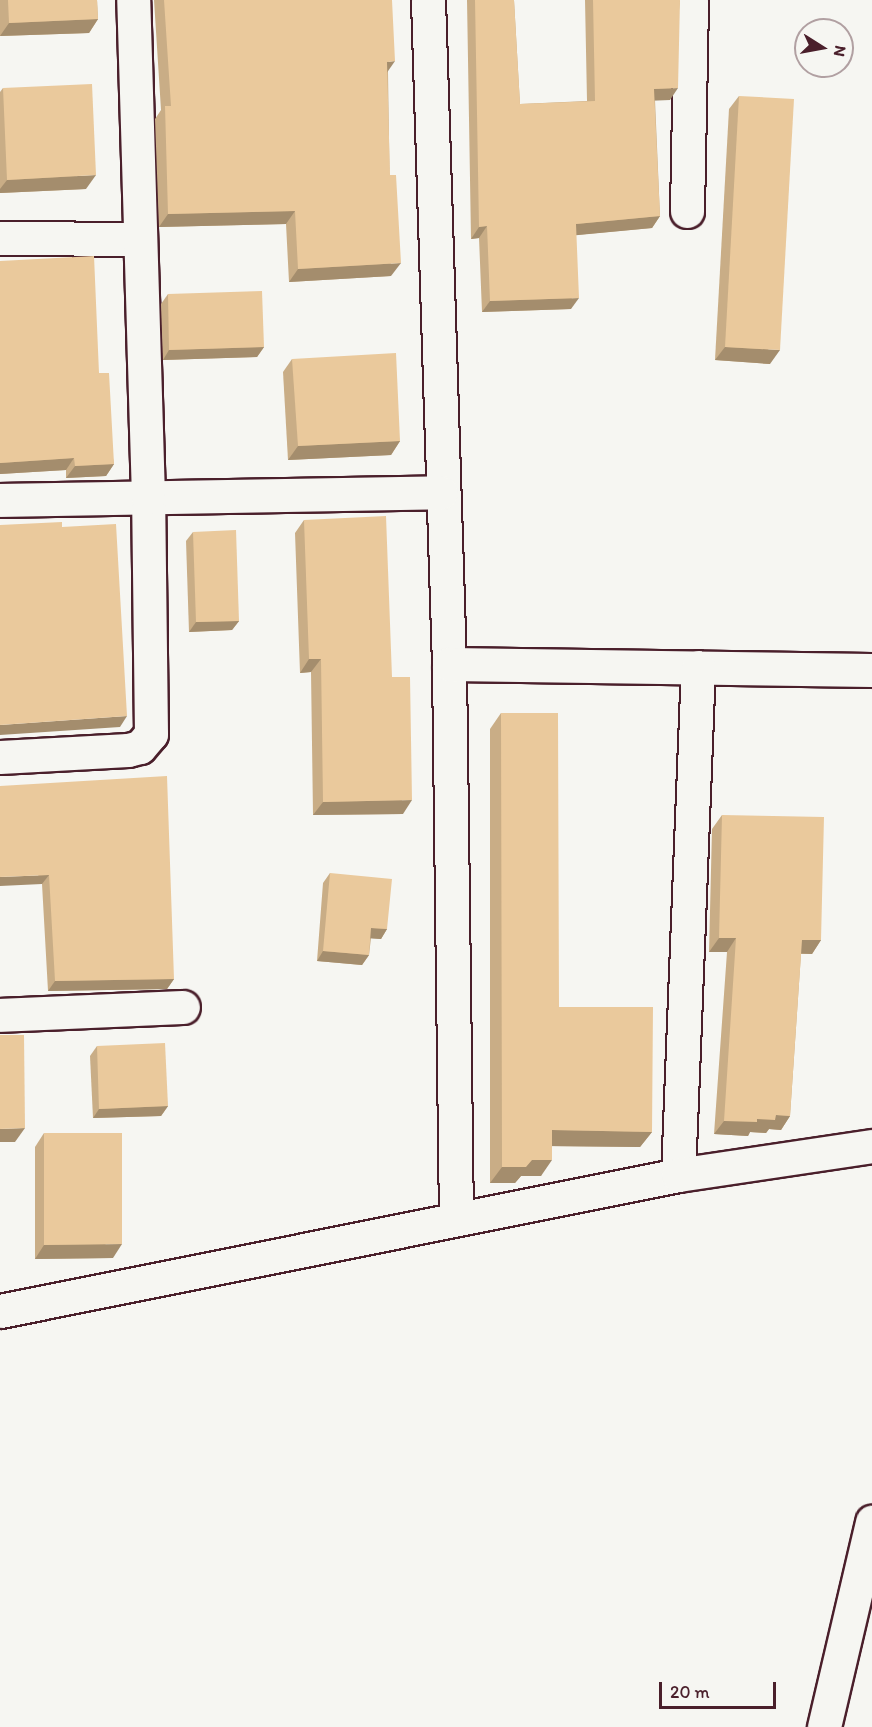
<!DOCTYPE html>
<style>
body{margin:0}
#map{position:relative;width:872px;height:1727px;overflow:hidden;background:#f6f6f2;font-family:Itim,sans-serif}
div>[style]{position:absolute}
[style*='--x']{left:calc(var(--x)*1px);top:calc(var(--y)*1px);width:calc(var(--w)*1px);rotate:calc(var(--a)*1deg)}
.roads{filter:drop-shadow(2px 0 #4a1f2b) drop-shadow(-2px 0 #4a1f2b) drop-shadow(0 2px #4a1f2b) drop-shadow(0 -2px #4a1f2b)}
.minor>*{height:33px;margin:-16.5px;padding:0 16.5px;transform-origin:16.5px;border-radius:16.5px;background:#f6f6f2}
.tertiary>*{height:33px;margin:-16.5px;padding:0 16.5px;transform-origin:16.5px;border-radius:16.5px;background:#f6f6f2}
.wall>*{inset:0;background:#c9ad86}
.shaded-wall>*{inset:0;background:#a48d6d}
.building>*{inset:0;background:#eac99c}
span{translate:-50% -50%;white-space:nowrap;text-align:center;line-height:1.15;-webkit-text-stroke:4.5px #f6f6f2;paint-order:stroke}
.north{position:absolute;left:794px;top:18px;width:60px;height:60px;box-sizing:border-box;background:#f6f6f2;border:2px solid #b1a0a2;border-radius:50%;rotate:101deg;font-size:16px;font-weight:700;line-height:24px;text-align:center;color:#4a1f2b}
.north::after{content:'';display:block;margin:auto;width:21px;height:27px;background:#4a1f2b;clip-path:polygon(50% 0,100% 100%,50% 72%,0 100%)}
.scale{position:absolute;left:659px;top:1682px;width:117px;height:27px;box-sizing:border-box;border:3px solid #4a1f2b;border-top:0;padding-left:8px;font-size:18px;line-height:21px;white-space:nowrap;color:#4a1f2b;-webkit-text-stroke:4px #f6f6f2;paint-order:stroke}
</style>
<div id="map">
<div class="roads">
<div class="minor">
<div style="--x:428;--y:0;--w:664;--a:88.19"></div>
<div style="--x:449;--y:664;--w:554;--a:89.28"></div>
<div style="--x:687;--y:211;--w:211;--a:-88.9"></div>
<div style="--x:0;--y:238;--w:140;--a:0.4"></div>
<div style="--x:0;--y:500;--w:441;--a:-1"></div>
<div style="--x:449;--y:664;--w:423;--a:0.8"></div>
<div style="--x:0;--y:757;--w:128;--a:-3.1"></div>
<div style="--x:128;--y:750;--w:12;--a:-14"></div>
<div style="--x:140;--y:747;--w:17;--a:-50"></div>
<div style="--x:151;--y:734;--w:237;--a:-90.7"></div>
<div style="--x:148;--y:497;--w:497;--a:-91.7"></div>
<div style="--x:0;--y:1015;--w:183;--a:-2.5"></div>
<div style="--x:678;--y:1175;--w:508;--a:-87.75"></div>
<div style="--x:0;--y:1311;--w:692;--a:-11.34"></div>
<div style="--x:678;--y:1175;--w:196;--a:-8.5"></div>
</div>
<div class="tertiary">
<div style="--x:824;--y:1727;--w:211;--a:-76.8"></div>
</div>
</div>
<div class="wall">
<div style="clip-path:polygon(0 0,97px 0,98px 19px,89px 33px,0 36px)"></div>
<div style="clip-path:polygon(154px 0,392px 0,388px 72px,391px 276px,289px 282px,286px 224px,159px 227px,155px 119px,161px 110px)"></div>
<div style="clip-path:polygon(467px 0,514px 0,520px 104px,587px 101px,585px 0,680px 0,670px 100px,655px 100px,660px 216px,652px 228px,576px 235px,571px 309px,482px 312px,479px 238px,471px 239px)"></div>
<div style="clip-path:polygon(3px 88px,86px 189px,0 193px,0 92px)"></div>
<div style="clip-path:polygon(739px 96px,770px 364px,715px 360px,729px 109px)"></div>
<div style="clip-path:polygon(0 261px,99px 373px,114px 464px,106px 476px,66px 478px,66px 470px,0 474px)"></div>
<div style="clip-path:polygon(168px 294px,264px 347px,257px 357px,163px 360px,161px 304px)"></div>
<div style="clip-path:polygon(292px 359px,400px 441px,391px 455px,288px 460px,283px 372px)"></div>
<div style="clip-path:polygon(304px 520px,392px 677px,403px 814px,313px 815px,311px 672px,300px 673px,295px 533px)"></div>
<div style="clip-path:polygon(193px 532px,239px 621px,232px 630px,189px 632px,186px 541px)"></div>
<div style="clip-path:polygon(501px 713px,559px 1007px,652px 1132px,640px 1147px,552px 1146px,541px 1176px,521px 1176px,515px 1183px,490px 1183px,490px 729px)"></div>
<div style="clip-path:polygon(0 786px,174px 979px,167px 989px,48px 991px,42px 884px)"></div>
<div style="clip-path:polygon(722px 815px,821px 940px,812px 954px,801px 954px,790px 1116px,781px 1130px,769px 1129px,766px 1133px,750px 1132px,748px 1136px,714px 1134px,727px 952px,709px 952px,712px 829px)"></div>
<div style="clip-path:polygon(330px 873px,387px 929px,381px 939px,371px 938px,369px 955px,362px 965px,317px 961px,323px 883px)"></div>
<div style="clip-path:polygon(97px 1046px,168px 1106px,161px 1116px,93px 1118px,90px 1056px)"></div>
<div style="clip-path:polygon(44px 1133px,113px 1258px,35px 1259px,35px 1147px)"></div>
</div>
<div class="shaded-wall">
<div style="clip-path:polygon(98px 19px,89px 33px,0 36px,9px 23px)"></div>
<div style="clip-path:polygon(395px 61px,386px 74px,387px 62px)"></div>
<div style="clip-path:polygon(678px 88px,670px 100px,646px 101px,654px 89px)"></div>
<div style="clip-path:polygon(96px 175px,86px 189px,0 193px,0 189px,7px 180px)"></div>
<div style="clip-path:polygon(295px 211px,286px 224px,159px 227px,168px 214px)"></div>
<div style="clip-path:polygon(660px 216px,652px 228px,568px 236px,576px 224px)"></div>
<div style="clip-path:polygon(487px 226px,479px 238px,471px 239px,479px 227px)"></div>
<div style="clip-path:polygon(401px 263px,391px 276px,289px 282px,298px 269px)"></div>
<div style="clip-path:polygon(579px 298px,571px 309px,482px 312px,490px 301px)"></div>
<div style="clip-path:polygon(264px 347px,257px 357px,163px 360px,169px 350px)"></div>
<div style="clip-path:polygon(725px 347px,780px 350px,770px 364px,715px 360px)"></div>
<div style="clip-path:polygon(400px 441px,391px 455px,288px 460px,298px 446px)"></div>
<div style="clip-path:polygon(74px 458px,66px 470px,0 474px,0 463px)"></div>
<div style="clip-path:polygon(114px 464px,106px 476px,66px 478px,75px 466px)"></div>
<div style="clip-path:polygon(239px 621px,232px 630px,189px 632px,196px 622px)"></div>
<div style="clip-path:polygon(309px 659px,321px 659px,311px 672px,300px 673px)"></div>
<div style="clip-path:polygon(127px 716px,120px 727px,0 735px,0 725px)"></div>
<div style="clip-path:polygon(412px 800px,403px 814px,313px 815px,323px 802px)"></div>
<div style="clip-path:polygon(49px 875px,42px 884px,0 886px,0 877px)"></div>
<div style="clip-path:polygon(371px 928px,387px 929px,381px 939px,364px 938px)"></div>
<div style="clip-path:polygon(719px 938px,736px 938px,727px 952px,709px 952px)"></div>
<div style="clip-path:polygon(802px 940px,821px 940px,812px 954px,792px 953px)"></div>
<div style="clip-path:polygon(323px 951px,369px 955px,362px 965px,317px 961px)"></div>
<div style="clip-path:polygon(174px 979px,167px 989px,48px 991px,55px 981px)"></div>
<div style="clip-path:polygon(168px 1106px,161px 1116px,93px 1118px,99px 1109px)"></div>
<div style="clip-path:polygon(776px 1115px,790px 1116px,781px 1130px,769px 1129px,766px 1133px,750px 1132px,748px 1136px,714px 1134px,724px 1121px,757px 1119px)"></div>
<div style="clip-path:polygon(25px 1128px,15px 1142px,0 1142px,0 1129px)"></div>
<div style="clip-path:polygon(552px 1130px,652px 1132px,640px 1147px,541px 1146px)"></div>
<div style="clip-path:polygon(532px 1160px,552px 1160px,541px 1176px,521px 1176px,515px 1183px,490px 1183px,502px 1167px)"></div>
<div style="clip-path:polygon(122px 1244px,113px 1258px,35px 1259px,44px 1245px)"></div>
</div>
<div class="building">
<div style="clip-path:polygon(8px 0,97px 0,98px 19px,9px 23px)"></div>
<div style="clip-path:polygon(164px 0,392px 0,395px 61px,387px 62px,390px 175px,396px 175px,401px 263px,298px 269px,295px 211px,168px 214px,165px 106px,171px 106px)"></div>
<div style="clip-path:polygon(475px 0,514px 0,520px 104px,595px 101px,593px 0,680px 0,678px 88px,654px 89px,660px 216px,576px 224px,579px 298px,490px 301px,487px 226px,479px 227px)"></div>
<div style="clip-path:polygon(92px 84px,96px 175px,7px 180px,3px 88px)"></div>
<div style="clip-path:polygon(739px 96px,794px 99px,780px 350px,725px 347px)"></div>
<div style="clip-path:polygon(94px 256px,99px 373px,109px 373px,114px 464px,75px 466px,74px 458px,0 463px,0 261px)"></div>
<div style="clip-path:polygon(262px 291px,264px 347px,169px 350px,168px 294px)"></div>
<div style="clip-path:polygon(396px 353px,400px 441px,298px 446px,292px 359px)"></div>
<div style="clip-path:polygon(386px 516px,392px 677px,410px 677px,412px 800px,323px 802px,321px 659px,309px 659px,304px 520px)"></div>
<div style="clip-path:polygon(62px 522px,62px 527px,116px 524px,127px 716px,0 725px,0 525px)"></div>
<div style="clip-path:polygon(236px 530px,239px 621px,196px 622px,193px 532px)"></div>
<div style="clip-path:polygon(501px 713px,558px 713px,559px 1007px,653px 1007px,652px 1132px,552px 1130px,552px 1160px,532px 1160px,526px 1167px,502px 1167px)"></div>
<div style="clip-path:polygon(167px 776px,174px 979px,55px 981px,49px 875px,0 877px,0 786px)"></div>
<div style="clip-path:polygon(722px 815px,824px 817px,821px 940px,802px 940px,790px 1116px,776px 1115px,775px 1120px,757px 1119px,757px 1122px,724px 1121px,736px 938px,719px 938px)"></div>
<div style="clip-path:polygon(330px 873px,392px 879px,387px 929px,371px 928px,369px 955px,323px 951px)"></div>
<div style="clip-path:polygon(0 1035px,24px 1035px,25px 1128px,0 1129px)"></div>
<div style="clip-path:polygon(165px 1043px,168px 1106px,99px 1109px,97px 1046px)"></div>
<div style="clip-path:polygon(44px 1133px,122px 1133px,122px 1244px,44px 1245px)"></div>
</div>
<div class="north">N</div>
<div class="scale">20 m</div>
</div>
